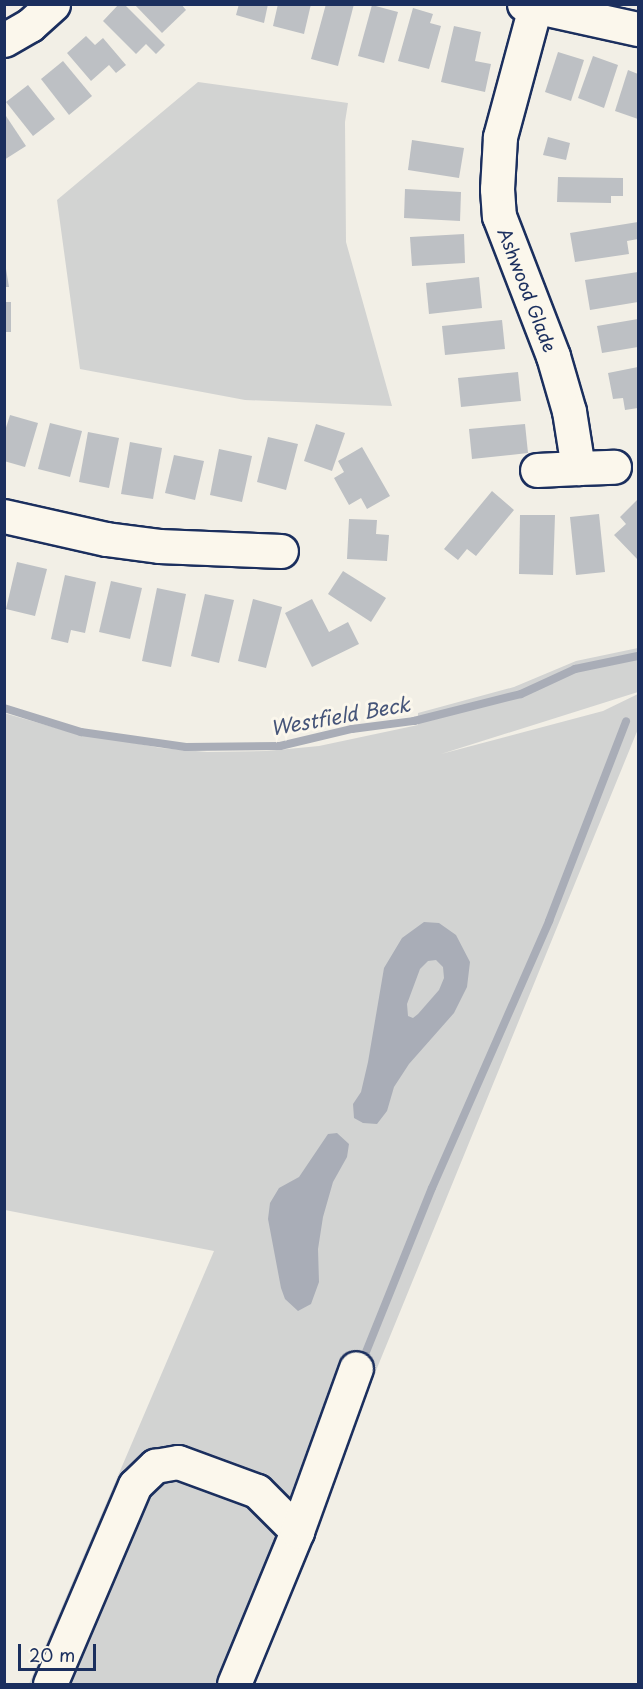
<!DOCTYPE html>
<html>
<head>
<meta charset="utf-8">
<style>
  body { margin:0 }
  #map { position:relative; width:643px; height:1689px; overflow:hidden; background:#f2efe6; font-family:"Playpen Sans",sans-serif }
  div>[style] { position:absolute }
  .green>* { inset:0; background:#d2d3d2 }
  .water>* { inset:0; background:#a9adb7 }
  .stream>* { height:8px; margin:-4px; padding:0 4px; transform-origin:4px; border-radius:4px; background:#a9adb7 }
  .building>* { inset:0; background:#bdc0c4 }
  .roads { filter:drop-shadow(2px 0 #1b2f5e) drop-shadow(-2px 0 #1b2f5e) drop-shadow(0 2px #1b2f5e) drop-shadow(0 -2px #1b2f5e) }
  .minor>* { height:33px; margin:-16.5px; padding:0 16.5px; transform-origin:16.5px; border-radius:16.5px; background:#fbf7ec }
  span { translate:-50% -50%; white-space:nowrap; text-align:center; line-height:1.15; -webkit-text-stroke:6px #fbf7ec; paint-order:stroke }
  .street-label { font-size:18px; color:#1b2f5e }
  .water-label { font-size:20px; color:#465579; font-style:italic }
  .frame { position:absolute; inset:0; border:6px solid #1b2f5e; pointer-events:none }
  .scale { position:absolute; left:18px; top:1644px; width:78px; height:27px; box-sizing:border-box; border:3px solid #1b2f5e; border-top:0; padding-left:8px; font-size:18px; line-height:21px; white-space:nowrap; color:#1b2f5e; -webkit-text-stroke:4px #fbf7ec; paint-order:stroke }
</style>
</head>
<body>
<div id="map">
  <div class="green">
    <div style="clip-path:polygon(198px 82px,348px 103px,345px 122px,346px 242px,392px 406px,245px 400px,80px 369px,57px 200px)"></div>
    <div style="clip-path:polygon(638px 648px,638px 692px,441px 754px,603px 711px,638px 694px,638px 729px,248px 1684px,29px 1684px,214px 1251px,5px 1210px,4px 713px,63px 730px,161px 748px,207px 752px,267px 751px,319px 746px,418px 725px,418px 713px,514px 687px,576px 661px)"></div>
  </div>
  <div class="water">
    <div style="clip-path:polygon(evenodd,424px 922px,439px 923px,456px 935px,470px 962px,467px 987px,454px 1013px,409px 1064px,394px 1087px,387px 1111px,377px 1124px,363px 1123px,354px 1118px,353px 1104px,361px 1092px,368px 1062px,384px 968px,402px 938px,424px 922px,436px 960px,443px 967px,444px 978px,439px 990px,418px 1014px,413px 1018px,408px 1016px,407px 1004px,420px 969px,428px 961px,436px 960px)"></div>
    <div style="clip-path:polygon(337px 1133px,349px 1144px,347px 1157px,333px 1182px,323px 1217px,318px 1249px,319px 1282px,311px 1304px,298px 1311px,285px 1299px,281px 1288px,268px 1219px,270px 1203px,279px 1188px,299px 1177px,328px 1134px)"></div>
  </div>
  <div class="stream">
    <div style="left:4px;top:708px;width:81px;rotate:17.3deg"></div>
    <div style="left:81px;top:732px;width:106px;rotate:8.1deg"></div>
    <div style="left:186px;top:747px;width:94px;rotate:-0.6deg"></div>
    <div style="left:280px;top:746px;width:74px;rotate:-13.3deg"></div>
    <div style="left:352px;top:729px;width:63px;rotate:-7.4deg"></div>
    <div style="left:414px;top:721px;width:110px;rotate:-14.2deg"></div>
    <div style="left:521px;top:694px;width:60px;rotate:-24.8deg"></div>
    <div style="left:575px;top:669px;width:64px;rotate:-11.7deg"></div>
    <div style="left:366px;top:1352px;width:177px;rotate:-68.1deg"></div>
    <div style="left:432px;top:1188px;width:292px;rotate:-66.3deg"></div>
    <div style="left:549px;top:921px;width:214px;rotate:-68.9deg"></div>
  </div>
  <div class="building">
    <div style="clip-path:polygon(119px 4px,124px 4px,165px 45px,156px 54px,146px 44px,136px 54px,103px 21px)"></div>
    <div style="clip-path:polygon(134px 4px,181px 4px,186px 10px,162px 33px)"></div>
    <div style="clip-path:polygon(239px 4px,268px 4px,264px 23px,236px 15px)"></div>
    <div style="clip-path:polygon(278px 4px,311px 4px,304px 34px,273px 26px)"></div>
    <div style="clip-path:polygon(326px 4px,354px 4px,338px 66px,311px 59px)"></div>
    <div style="clip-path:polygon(372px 5px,398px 12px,384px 63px,358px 56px)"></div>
    <div style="clip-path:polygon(413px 8px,433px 14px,430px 23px,441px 26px,429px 69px,398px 61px)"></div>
    <div style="clip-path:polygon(454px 26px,481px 32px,475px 61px,491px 64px,485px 92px,441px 82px)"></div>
    <div style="clip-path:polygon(86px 36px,95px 45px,103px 38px,126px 65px,116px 73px,109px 65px,91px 81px,67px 53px)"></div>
    <div style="clip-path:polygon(558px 52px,584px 60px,571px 101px,545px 92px)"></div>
    <div style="clip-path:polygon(593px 56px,618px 65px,604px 108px,578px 98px)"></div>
    <div style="clip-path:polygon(63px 61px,92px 96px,69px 115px,41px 79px)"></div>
    <div style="clip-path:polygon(628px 70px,638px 74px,638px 119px,615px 111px)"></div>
    <div style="clip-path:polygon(28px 85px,55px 119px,33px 136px,6px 102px)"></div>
    <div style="clip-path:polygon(4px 113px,26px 146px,4px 160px)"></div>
    <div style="clip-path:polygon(548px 137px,570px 143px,566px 160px,543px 155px)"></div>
    <div style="clip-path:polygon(412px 140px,464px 148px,459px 178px,408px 170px)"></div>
    <div style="clip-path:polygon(558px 177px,623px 178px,623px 196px,611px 196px,611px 203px,557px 202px)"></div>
    <div style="clip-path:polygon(405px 189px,461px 192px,460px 221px,404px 218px)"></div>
    <div style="clip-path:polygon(638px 222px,638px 239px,627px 241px,629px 254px,575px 262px,570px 233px)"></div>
    <div style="clip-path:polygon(464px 234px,465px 263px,412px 266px,410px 237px)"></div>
    <div style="clip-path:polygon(4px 257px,9px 287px,4px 287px)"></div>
    <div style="clip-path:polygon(638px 272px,638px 302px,590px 310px,585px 280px)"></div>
    <div style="clip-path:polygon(479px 277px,482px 308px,429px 314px,426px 283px)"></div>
    <div style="clip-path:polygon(4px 302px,11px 302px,11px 332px,4px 332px)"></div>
    <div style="clip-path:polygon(638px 319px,638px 347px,602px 353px,597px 326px)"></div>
    <div style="clip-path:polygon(502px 320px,505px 349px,445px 355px,442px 326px)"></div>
    <div style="clip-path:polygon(638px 367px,638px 408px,625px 410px,623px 398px,613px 399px,608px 373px)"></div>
    <div style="clip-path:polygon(518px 372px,521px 401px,461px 407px,458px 378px)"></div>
    <div style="clip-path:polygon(10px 415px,38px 423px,25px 467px,4px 461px,4px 434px)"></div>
    <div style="clip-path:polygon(50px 423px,82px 431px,70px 477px,38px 469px)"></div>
    <div style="clip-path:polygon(316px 424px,345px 433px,332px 471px,304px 461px)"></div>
    <div style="clip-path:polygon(525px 424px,528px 453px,472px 459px,469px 429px)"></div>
    <div style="clip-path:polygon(88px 432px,119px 438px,109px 488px,79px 482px)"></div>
    <div style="clip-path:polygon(268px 437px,298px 444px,286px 490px,257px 482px)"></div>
    <div style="clip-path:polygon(130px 442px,162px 448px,153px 499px,121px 494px)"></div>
    <div style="clip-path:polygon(362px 447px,390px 496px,367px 509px,361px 498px,349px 505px,334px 478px,344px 472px,338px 461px)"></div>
    <div style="clip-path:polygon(219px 449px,252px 456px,242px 502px,210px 495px)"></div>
    <div style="clip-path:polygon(174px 455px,204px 461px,195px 500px,165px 493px)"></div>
    <div style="clip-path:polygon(492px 491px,514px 510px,476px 556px,467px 549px,458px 560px,444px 549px)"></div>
    <div style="clip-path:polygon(638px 499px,638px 560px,614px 535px,626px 524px,620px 517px)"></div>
    <div style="clip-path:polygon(599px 514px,605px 572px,576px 575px,570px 517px)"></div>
    <div style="clip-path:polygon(520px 515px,555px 515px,553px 575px,519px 574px)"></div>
    <div style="clip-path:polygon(349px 519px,377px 520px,376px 534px,389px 535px,387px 561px,347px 559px)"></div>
    <div style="clip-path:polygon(17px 562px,47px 569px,35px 616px,6px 609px)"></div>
    <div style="clip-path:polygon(343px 571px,386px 598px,371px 622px,328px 594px)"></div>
    <div style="clip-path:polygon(65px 575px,96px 582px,85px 633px,71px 630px,68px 643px,51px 639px)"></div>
    <div style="clip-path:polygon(111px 581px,142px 588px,130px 639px,99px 632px)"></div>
    <div style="clip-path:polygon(157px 588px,186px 594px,171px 667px,142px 661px)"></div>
    <div style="clip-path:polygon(205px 594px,234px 600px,219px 663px,191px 656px)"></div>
    <div style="clip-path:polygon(253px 599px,282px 607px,266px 668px,238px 661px)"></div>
    <div style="clip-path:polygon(312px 599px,329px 632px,348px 622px,359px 644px,312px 667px,285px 613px)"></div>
  </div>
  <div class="roads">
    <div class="minor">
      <div style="left:524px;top:4px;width:117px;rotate:12.4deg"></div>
      <div style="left:535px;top:7px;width:135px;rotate:105.1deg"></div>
      <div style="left:500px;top:137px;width:52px;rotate:93.3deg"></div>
      <div style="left:497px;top:189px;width:27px;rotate:86deg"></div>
      <div style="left:499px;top:216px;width:150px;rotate:68.9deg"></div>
      <div style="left:553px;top:356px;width:57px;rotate:73.8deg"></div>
      <div style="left:569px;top:411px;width:58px;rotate:81deg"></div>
      <div style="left:578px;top:468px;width:41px;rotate:177.2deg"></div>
      <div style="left:4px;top:40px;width:30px;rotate:-30deg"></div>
      <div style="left:30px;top:25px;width:31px;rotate:-42deg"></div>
      <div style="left:578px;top:468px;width:36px;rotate:-2deg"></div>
      <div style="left:4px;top:516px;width:105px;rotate:12.7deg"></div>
      <div style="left:106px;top:539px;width:53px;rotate:7.5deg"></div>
      <div style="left:159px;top:546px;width:122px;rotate:2.3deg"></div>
      <div style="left:50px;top:1684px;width:216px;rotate:-66.9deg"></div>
      <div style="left:135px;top:1485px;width:28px;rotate:-44deg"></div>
      <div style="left:155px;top:1466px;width:23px;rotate:-10deg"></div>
      <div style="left:178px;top:1462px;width:84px;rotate:20.2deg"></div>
      <div style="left:257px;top:1491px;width:57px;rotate:45deg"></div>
      <div style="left:234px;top:1684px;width:165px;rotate:-67.6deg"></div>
      <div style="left:297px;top:1531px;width:173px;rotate:-70.1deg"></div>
    </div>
  </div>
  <div class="street-label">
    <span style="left:527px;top:290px;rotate:69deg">Ashwood Glade</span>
  </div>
  <div class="water-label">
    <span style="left:340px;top:716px;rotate:-10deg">Westfield Beck</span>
  </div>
  <div class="frame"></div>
  <div class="scale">20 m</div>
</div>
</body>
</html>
